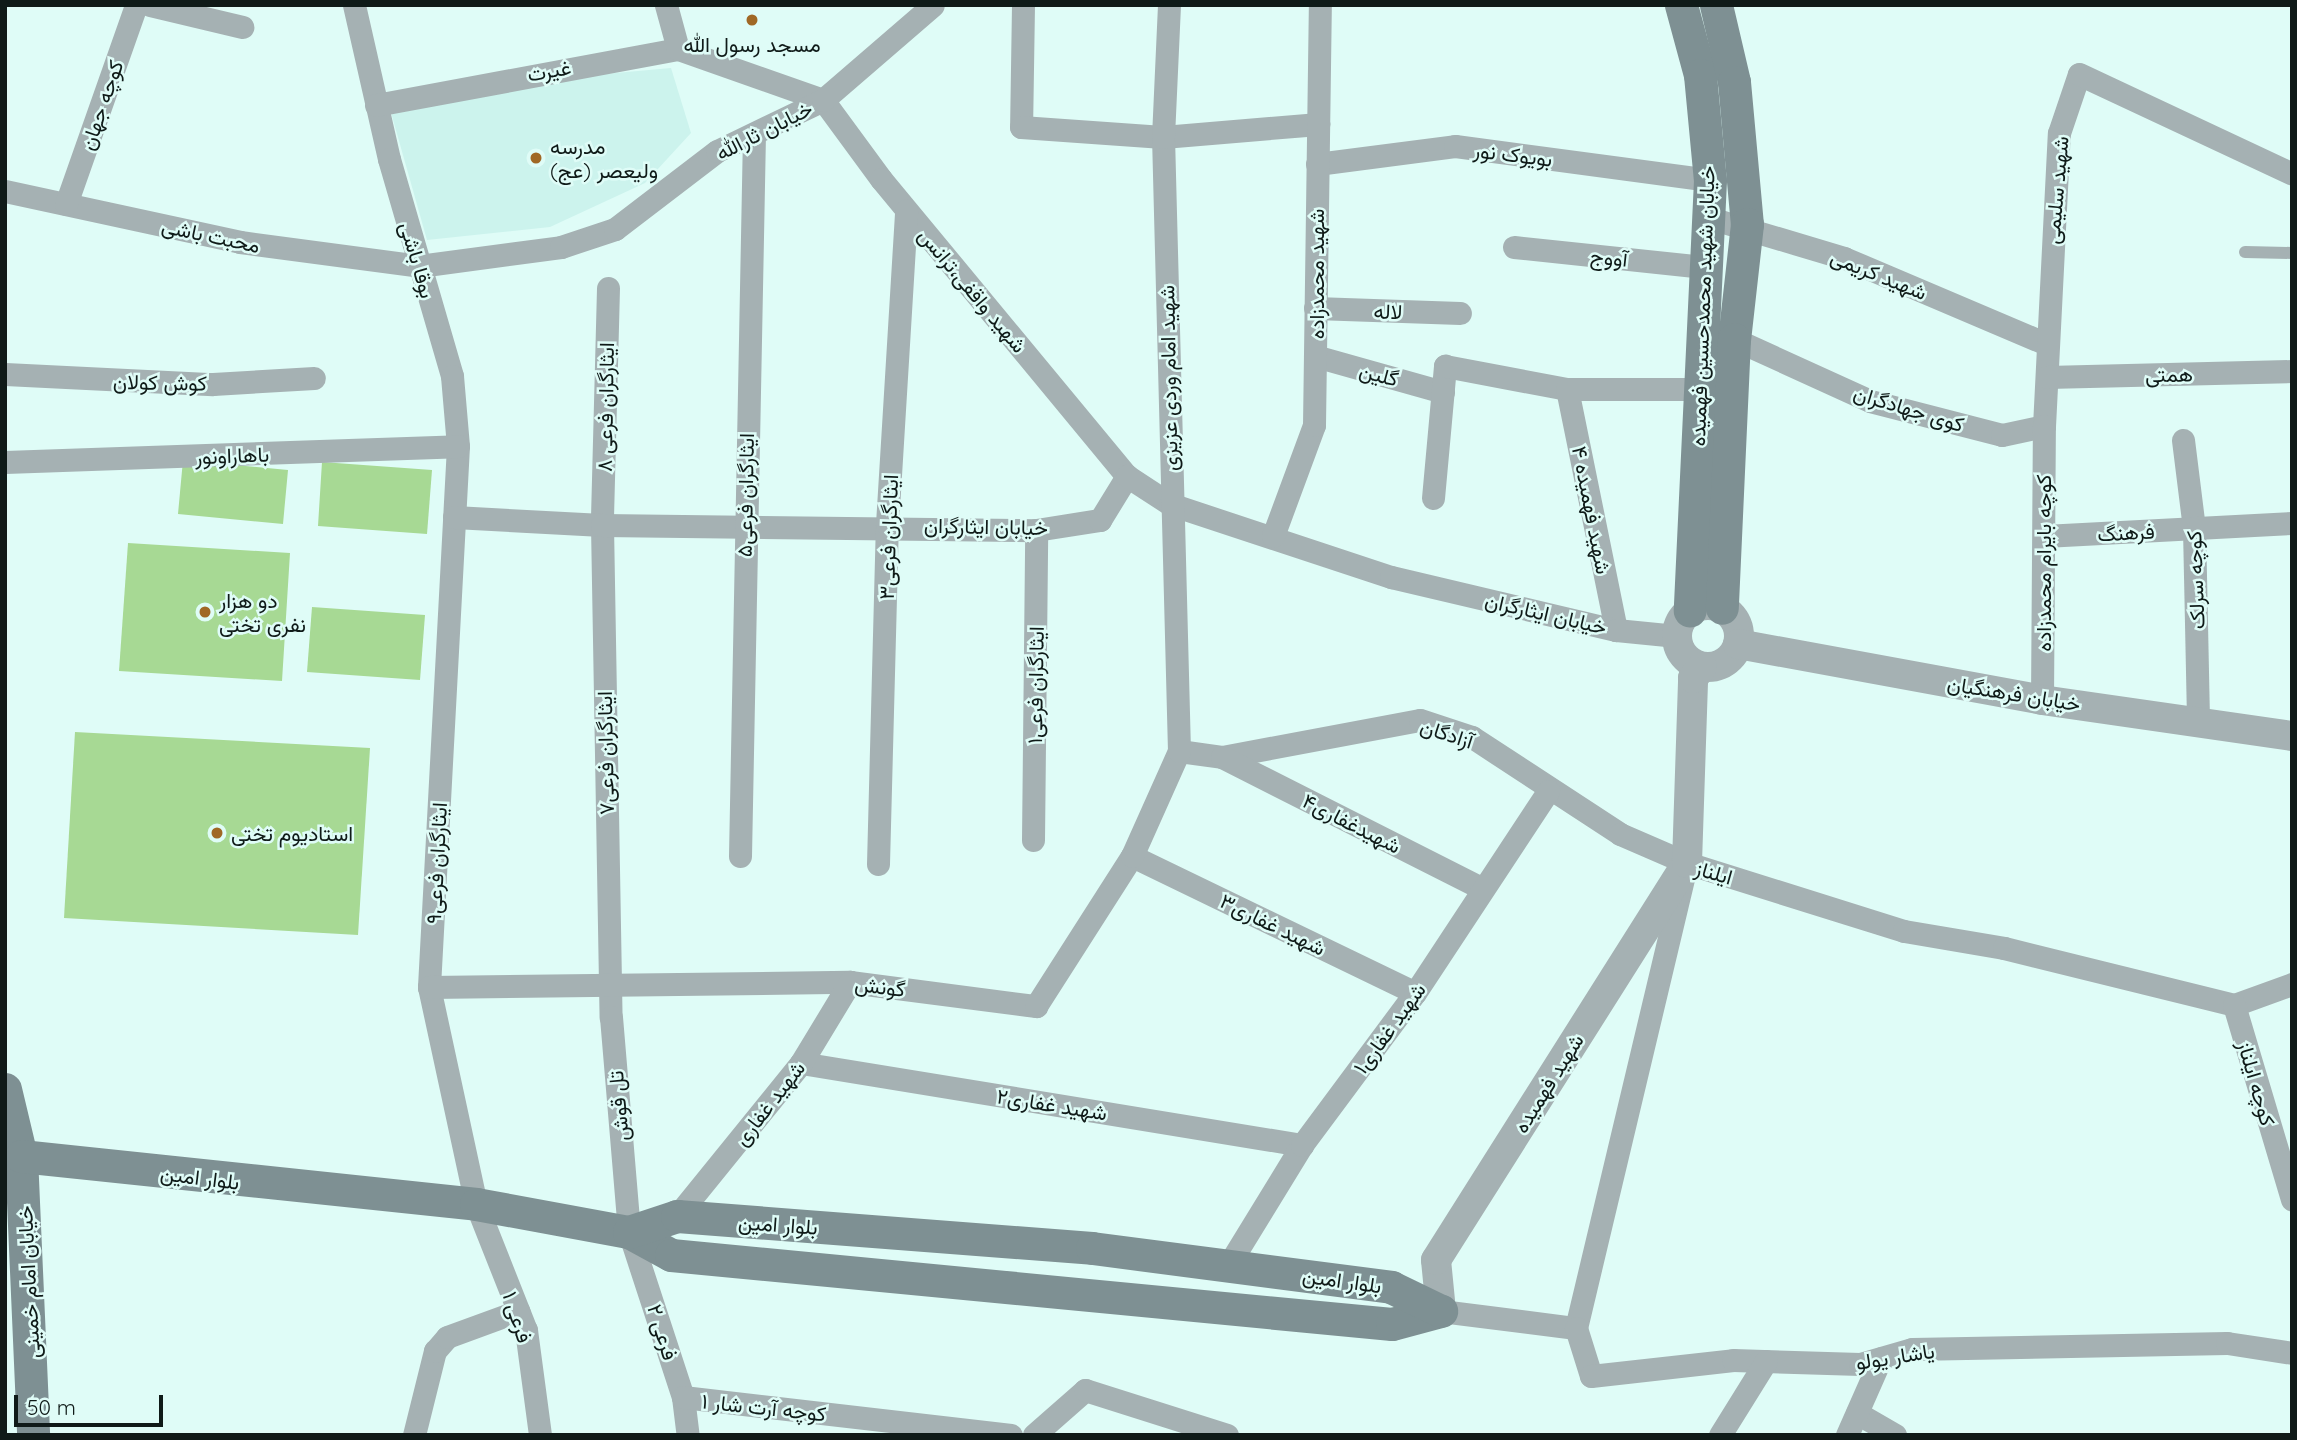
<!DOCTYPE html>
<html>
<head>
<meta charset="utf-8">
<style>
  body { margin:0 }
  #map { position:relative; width:2297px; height:1440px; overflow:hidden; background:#dffcf7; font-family:Quicksand,Vazirmatn,sans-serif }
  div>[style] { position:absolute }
  .built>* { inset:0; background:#ccf3ed }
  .green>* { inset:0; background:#a7d994 }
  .service>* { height:12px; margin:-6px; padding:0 6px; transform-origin:6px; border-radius:6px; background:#a5b1b3 }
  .minor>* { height:23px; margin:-11.5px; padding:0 11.5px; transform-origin:11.5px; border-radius:11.5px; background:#a5b1b3 }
  .tertiary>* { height:30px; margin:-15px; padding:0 15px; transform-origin:15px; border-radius:15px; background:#a5b1b3 }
  .tertiary>.ring { margin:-15px; padding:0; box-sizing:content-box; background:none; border:30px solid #a5b1b3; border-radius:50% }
  .secondary>* { height:33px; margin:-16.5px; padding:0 16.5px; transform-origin:16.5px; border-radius:16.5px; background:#7e9093 }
  .dots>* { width:19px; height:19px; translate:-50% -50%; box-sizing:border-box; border:4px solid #dffcf7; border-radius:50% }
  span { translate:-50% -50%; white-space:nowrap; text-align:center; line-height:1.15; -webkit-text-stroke:5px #dffcf7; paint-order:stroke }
  .poi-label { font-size:21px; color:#0f1a18 }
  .left { translate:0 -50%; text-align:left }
  .street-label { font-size:21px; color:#0f1a18 }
  .frame { position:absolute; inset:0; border:7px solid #0f1a18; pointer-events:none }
  .scale { position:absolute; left:14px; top:1395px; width:149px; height:32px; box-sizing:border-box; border:4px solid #0f1a18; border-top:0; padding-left:9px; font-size:21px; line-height:24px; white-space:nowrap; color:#0f1a18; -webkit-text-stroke:5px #dffcf7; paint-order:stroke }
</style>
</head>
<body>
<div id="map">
  <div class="built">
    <div style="clip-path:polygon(671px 68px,691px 133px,645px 183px,550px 227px,427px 240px,390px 109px,560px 78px)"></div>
  </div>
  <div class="green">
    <div style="clip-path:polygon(183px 460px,288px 470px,283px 524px,178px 514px)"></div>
    <div style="clip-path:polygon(322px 462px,432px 470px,427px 534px,318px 526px)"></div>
    <div style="clip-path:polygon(128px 543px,290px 553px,282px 681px,119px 671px)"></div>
    <div style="clip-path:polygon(312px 607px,425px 615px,420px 680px,307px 672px)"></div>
    <div style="clip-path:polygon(75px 732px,370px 748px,358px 935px,64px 918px)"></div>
  </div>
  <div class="service">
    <div style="left:2245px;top:252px;width:47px;rotate:1.2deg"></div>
  </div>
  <div class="minor">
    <div style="left:150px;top:5px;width:95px;rotate:13.4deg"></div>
    <div style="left:354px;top:5px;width:158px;rotate:77.2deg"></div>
    <div style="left:389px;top:159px;width:226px;rotate:73.8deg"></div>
    <div style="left:452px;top:376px;width:70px;rotate:85.1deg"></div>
    <div style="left:458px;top:446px;width:542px;rotate:93.07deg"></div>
    <div style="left:429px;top:987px;width:222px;rotate:77.8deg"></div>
    <div style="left:476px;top:1204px;width:136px;rotate:68.4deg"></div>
    <div style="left:526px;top:1330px;width:106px;rotate:82.4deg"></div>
    <div style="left:1023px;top:5px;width:122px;rotate:90.9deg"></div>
    <div style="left:1021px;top:127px;width:142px;rotate:4deg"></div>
    <div style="left:1163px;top:137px;width:156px;rotate:-4.8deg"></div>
    <div style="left:678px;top:49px;width:154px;rotate:19.4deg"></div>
    <div style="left:823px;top:100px;width:98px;rotate:53.7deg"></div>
    <div style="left:881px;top:179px;width:386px;rotate:50.4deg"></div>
    <div style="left:376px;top:105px;width:307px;rotate:-10.5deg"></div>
    <div style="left:678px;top:49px;width:46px;rotate:-105.3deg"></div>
    <div style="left:1317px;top:164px;width:139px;rotate:-7.4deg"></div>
    <div style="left:1455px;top:146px;width:257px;rotate:7.6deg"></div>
    <div style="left:5px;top:191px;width:240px;rotate:12.2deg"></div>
    <div style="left:240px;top:242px;width:181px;rotate:7.6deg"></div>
    <div style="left:419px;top:266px;width:143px;rotate:-7.6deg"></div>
    <div style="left:561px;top:247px;width:57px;rotate:-18.4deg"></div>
    <div style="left:615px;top:229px;width:128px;rotate:-37.4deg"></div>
    <div style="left:717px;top:151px;width:118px;rotate:-25.7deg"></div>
    <div style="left:823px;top:100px;width:145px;rotate:-40.8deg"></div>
    <div style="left:66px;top:204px;width:211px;rotate:-70.6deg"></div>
    <div style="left:1710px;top:218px;width:140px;rotate:16.6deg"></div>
    <div style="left:1844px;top:258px;width:217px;rotate:23deg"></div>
    <div style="left:1514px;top:247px;width:191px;rotate:6deg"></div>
    <div style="left:608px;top:288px;width:237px;rotate:91.5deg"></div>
    <div style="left:602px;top:525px;width:492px;rotate:89deg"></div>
    <div style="left:611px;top:1017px;width:216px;rotate:85.2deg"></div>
    <div style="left:629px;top:1232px;width:174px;rotate:71.9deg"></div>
    <div style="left:683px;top:1397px;width:38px;rotate:83deg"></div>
    <div style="left:1315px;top:308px;width:145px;rotate:2deg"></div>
    <div style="left:1734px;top:339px;width:149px;rotate:24.5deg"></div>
    <div style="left:1870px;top:401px;width:136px;rotate:14.4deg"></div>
    <div style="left:2002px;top:435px;width:43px;rotate:-12.1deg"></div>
    <div style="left:2044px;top:426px;width:293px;rotate:-87.1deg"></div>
    <div style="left:2059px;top:133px;width:62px;rotate:-71.3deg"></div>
    <div style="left:2079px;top:74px;width:235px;rotate:25.1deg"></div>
    <div style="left:1315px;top:356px;width:133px;rotate:15.7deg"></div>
    <div style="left:5px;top:374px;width:208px;rotate:2.8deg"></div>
    <div style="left:213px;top:384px;width:101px;rotate:-3.4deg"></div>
    <div style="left:2047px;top:377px;width:245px;rotate:-1.4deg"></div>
    <div style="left:1567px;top:389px;width:246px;rotate:78.5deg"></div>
    <div style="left:2183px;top:440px;width:89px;rotate:82.9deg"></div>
    <div style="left:2194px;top:528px;width:191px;rotate:88.8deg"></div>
    <div style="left:5px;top:462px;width:453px;rotate:-2deg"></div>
    <div style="left:1433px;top:498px;width:133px;rotate:-84.8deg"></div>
    <div style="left:1445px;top:366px;width:124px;rotate:10.7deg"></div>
    <div style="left:1567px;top:389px;width:132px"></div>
    <div style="left:454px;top:517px;width:148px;rotate:3.1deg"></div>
    <div style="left:602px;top:525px;width:434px;rotate:0.7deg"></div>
    <div style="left:1036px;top:530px;width:65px;rotate:-8.9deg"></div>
    <div style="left:1100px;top:520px;width:52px;rotate:-58.5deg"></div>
    <div style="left:1127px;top:476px;width:51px;rotate:33.1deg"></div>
    <div style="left:1170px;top:504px;width:233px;rotate:18.3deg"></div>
    <div style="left:1391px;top:577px;width:231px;rotate:13.3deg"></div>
    <div style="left:1616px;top:630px;width:61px;rotate:5.6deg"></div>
    <div style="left:1273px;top:536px;width:118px;rotate:-69.7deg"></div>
    <div style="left:1314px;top:425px;width:420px;rotate:-89.2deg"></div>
    <div style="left:2044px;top:536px;width:248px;rotate:-3deg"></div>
    <div style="left:2042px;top:700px;width:274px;rotate:-89.6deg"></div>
    <div style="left:1179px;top:751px;width:43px;rotate:7.9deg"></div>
    <div style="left:1222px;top:757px;width:201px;rotate:-10.6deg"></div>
    <div style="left:1420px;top:720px;width:55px;rotate:18.1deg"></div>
    <div style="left:1472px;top:737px;width:177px;rotate:33.2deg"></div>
    <div style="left:1620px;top:834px;width:73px;rotate:23.4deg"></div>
    <div style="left:1687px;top:863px;width:227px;rotate:17.4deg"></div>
    <div style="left:1904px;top:931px;width:101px;rotate:9.6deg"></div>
    <div style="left:2004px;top:948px;width:237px;rotate:13.9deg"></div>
    <div style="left:2234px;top:1005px;width:62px;rotate:-19.9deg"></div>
    <div style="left:1222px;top:757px;width:292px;rotate:26.8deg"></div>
    <div style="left:1033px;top:840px;width:310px;rotate:-89.4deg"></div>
    <div style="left:740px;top:856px;width:722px;rotate:-88.89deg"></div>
    <div style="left:1132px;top:856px;width:314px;rotate:25.8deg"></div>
    <div style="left:878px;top:864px;width:340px;rotate:-88.5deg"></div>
    <div style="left:887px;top:524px;width:314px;rotate:-86.5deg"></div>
    <div style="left:429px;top:987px;width:421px;rotate:-0.7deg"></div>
    <div style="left:850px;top:982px;width:188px;rotate:7.4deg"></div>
    <div style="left:1036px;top:1006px;width:178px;rotate:-57.4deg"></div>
    <div style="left:1132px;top:856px;width:115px;rotate:-65.9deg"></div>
    <div style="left:1179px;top:751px;width:614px;rotate:-91.49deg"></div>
    <div style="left:1163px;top:137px;width:132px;rotate:-87.4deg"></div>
    <div style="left:2234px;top:1005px;width:203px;rotate:73.4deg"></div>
    <div style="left:801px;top:1063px;width:508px;rotate:9.3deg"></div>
    <div style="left:677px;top:1216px;width:197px;rotate:-51deg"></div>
    <div style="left:801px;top:1063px;width:95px;rotate:-58.8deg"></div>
    <div style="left:1229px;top:1264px;width:140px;rotate:-58.5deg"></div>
    <div style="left:1302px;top:1145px;width:189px;rotate:-53.4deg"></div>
    <div style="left:1415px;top:993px;width:242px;rotate:-56.6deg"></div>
    <div style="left:1441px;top:1311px;width:136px;rotate:7.2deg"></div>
    <div style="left:1576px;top:1328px;width:462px;rotate:-76.6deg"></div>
    <div style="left:1576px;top:1328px;width:50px;rotate:72.6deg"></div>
    <div style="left:1591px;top:1376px;width:143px;rotate:-6.4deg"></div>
    <div style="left:1733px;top:1360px;width:127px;rotate:1.8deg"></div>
    <div style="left:1860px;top:1364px;width:54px;rotate:-16.1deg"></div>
    <div style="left:1912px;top:1349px;width:315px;rotate:-1.1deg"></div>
    <div style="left:2227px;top:1343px;width:66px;rotate:8.7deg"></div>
    <div style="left:683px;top:1397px;width:330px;rotate:6.6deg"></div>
    <div style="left:1857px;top:1413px;width:44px;rotate:30.1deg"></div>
    <div style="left:414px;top:1435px;width:87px;rotate:-76deg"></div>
    <div style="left:435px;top:1351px;width:18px;rotate:-49deg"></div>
    <div style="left:447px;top:1337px;width:76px;rotate:-20.1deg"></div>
    <div style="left:1034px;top:1435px;width:68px;rotate:-41.4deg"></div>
    <div style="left:1085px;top:1390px;width:149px;rotate:17.6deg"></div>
    <div style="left:1720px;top:1435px;width:87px;rotate:-58.1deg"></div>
    <div style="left:1847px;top:1435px;width:84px;rotate:-66.2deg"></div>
  </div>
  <div class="tertiary">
    <div class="ring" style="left:1677px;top:605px;width:32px;height:32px"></div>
    <div style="left:1738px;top:644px;width:309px;rotate:10.4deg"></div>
    <div style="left:2042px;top:700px;width:253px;rotate:8.2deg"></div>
    <div style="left:1441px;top:1311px;width:51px;rotate:-95.6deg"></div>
    <div style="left:1436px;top:1260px;width:470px;rotate:-57.7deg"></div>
    <div style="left:1687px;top:863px;width:185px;rotate:-88.1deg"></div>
    <div style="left:1693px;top:678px;width:14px;rotate:-51deg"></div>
  </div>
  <div class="secondary">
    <div style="left:1681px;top:5px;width:73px;rotate:74.8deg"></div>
    <div style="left:1700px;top:75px;width:105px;rotate:84.6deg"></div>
    <div style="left:1710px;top:180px;width:431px;rotate:92.7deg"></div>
    <div style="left:1716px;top:5px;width:79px;rotate:76.8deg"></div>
    <div style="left:1734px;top:82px;width:143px;rotate:84.8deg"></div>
    <div style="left:1747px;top:224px;width:116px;rotate:96.4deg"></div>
    <div style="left:1734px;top:339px;width:269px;rotate:92.6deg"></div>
    <div style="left:5px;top:1089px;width:69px;rotate:76.6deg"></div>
    <div style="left:21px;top:1156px;width:279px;rotate:87.5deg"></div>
    <div style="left:21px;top:1156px;width:458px;rotate:6deg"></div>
    <div style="left:476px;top:1204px;width:156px;rotate:10.4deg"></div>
    <div style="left:629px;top:1232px;width:48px;rotate:28.7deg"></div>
    <div style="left:671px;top:1255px;width:724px;rotate:5.47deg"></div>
    <div style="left:1392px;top:1324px;width:51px;rotate:-14.9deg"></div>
    <div style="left:629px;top:1232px;width:51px;rotate:-18.4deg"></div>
    <div style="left:677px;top:1216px;width:416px;rotate:4.4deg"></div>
    <div style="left:1092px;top:1248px;width:302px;rotate:7.4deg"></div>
    <div style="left:1391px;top:1287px;width:55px;rotate:25.6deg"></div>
  </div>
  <div class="dots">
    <div style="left:752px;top:20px;background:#a06825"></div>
    <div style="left:536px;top:158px;background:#a06825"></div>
    <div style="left:205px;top:612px;background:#a06825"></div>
    <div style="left:217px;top:833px;background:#a06825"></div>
  </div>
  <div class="poi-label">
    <span style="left:752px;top:44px">مسجد رسول الله</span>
    <span class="left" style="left:550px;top:158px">مدرسه<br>ولیعصر (عج)</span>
    <span class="left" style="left:219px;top:612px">دو هزار<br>نفری تختی</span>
    <span class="left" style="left:231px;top:833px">استادیوم تختی</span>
  </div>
  <div class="street-label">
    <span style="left:549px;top:70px;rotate:-10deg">غیرت</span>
    <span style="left:101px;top:105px;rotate:-71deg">کوچه جهان</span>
    <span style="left:764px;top:130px;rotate:-27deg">خیابان ثارالله</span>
    <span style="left:1513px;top:154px;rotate:7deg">بویوک نور</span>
    <span style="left:2056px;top:190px;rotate:-85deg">شهید سلیمی</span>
    <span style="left:211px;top:235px;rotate:12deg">محبت باشی</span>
    <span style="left:1609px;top:257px;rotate:6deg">آووج</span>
    <span style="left:418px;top:260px;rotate:74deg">بوقا باشی</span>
    <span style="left:1316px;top:274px;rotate:-90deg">شهید محمدزاده</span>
    <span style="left:1879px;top:274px;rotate:22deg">شهید کریمی</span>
    <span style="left:973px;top:290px;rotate:50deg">شهید واقفی،ترانس</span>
    <span style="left:1702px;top:306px;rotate:-88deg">خیابان شهید محمدحسین فهمیده</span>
    <span style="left:1388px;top:311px;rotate:2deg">لاله</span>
    <span style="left:1379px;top:374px;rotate:15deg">گلین</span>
    <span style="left:2169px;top:374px;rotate:-1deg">همتی</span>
    <span style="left:1168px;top:378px;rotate:-91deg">شهید امام وردی عزیزی</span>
    <span style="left:160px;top:382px;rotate:1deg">کوش کولان</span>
    <span style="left:605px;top:407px;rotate:-89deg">ایثارگران فرعی ۸</span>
    <span style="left:1909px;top:408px;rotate:17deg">کوی جهادگران</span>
    <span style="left:232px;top:455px;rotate:-2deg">باهاراونور</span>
    <span style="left:745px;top:495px;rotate:-89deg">ایثارگران فرعی۵</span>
    <span style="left:1592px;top:510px;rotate:79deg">شهید فهمیده ۴</span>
    <span style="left:986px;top:526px;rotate:1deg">خیابان ایثارگران</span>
    <span style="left:2126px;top:532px;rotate:-3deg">فرهنگ</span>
    <span style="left:888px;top:537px;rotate:-88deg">ایثارگران فرعی۳</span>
    <span style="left:2043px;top:563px;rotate:-90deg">کوچه بایرام محمدزاده</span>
    <span style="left:2195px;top:580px;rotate:-92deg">کوچه سرلک</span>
    <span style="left:1546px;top:613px;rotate:13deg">خیابان ایثارگران</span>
    <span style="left:1035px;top:685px;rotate:-89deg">ایثارگران فرعی۱</span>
    <span style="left:2014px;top:693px;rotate:9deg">خیابان فرهنگیان</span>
    <span style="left:1447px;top:733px;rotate:18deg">آزادگان</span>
    <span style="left:605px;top:753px;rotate:-91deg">ایثارگران فرعی۷</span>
    <span style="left:1352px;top:823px;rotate:27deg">شهیدغفاری۴</span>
    <span style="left:436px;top:863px;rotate:-87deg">ایثارگران فرعی۹</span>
    <span style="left:1714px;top:872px;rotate:16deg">ایلناز</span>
    <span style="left:1273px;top:924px;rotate:26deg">شهید غفاری۳</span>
    <span style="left:880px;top:986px;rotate:7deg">گونش</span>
    <span style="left:1389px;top:1028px;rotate:-54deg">شهید غفاری۱</span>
    <span style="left:1548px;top:1083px;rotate:-58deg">شهید فهمیده</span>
    <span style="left:2257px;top:1083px;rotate:74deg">کوچه ایلناز</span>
    <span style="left:769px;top:1103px;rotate:-52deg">شهید غفاری</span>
    <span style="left:1052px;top:1104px;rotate:9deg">شهید غفاری۲</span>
    <span style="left:618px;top:1106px;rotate:-95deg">تل قوش</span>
    <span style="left:200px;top:1177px;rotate:7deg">بلوار امین</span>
    <span style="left:778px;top:1224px;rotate:4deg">بلوار امین</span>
    <span style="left:1342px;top:1280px;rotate:8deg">بلوار امین</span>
    <span style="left:28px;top:1282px;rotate:-93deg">خیابان امام خمینی</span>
    <span style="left:518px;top:1317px;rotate:72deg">فرعی ۱</span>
    <span style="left:663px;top:1332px;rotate:73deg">فرعی ۲</span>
    <span style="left:1895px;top:1356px;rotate:-9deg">یاشار یولو</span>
    <span style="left:764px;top:1407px;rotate:6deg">کوچه آرت شار ۱</span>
  </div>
  <div class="frame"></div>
  <div class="scale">50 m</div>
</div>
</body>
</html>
